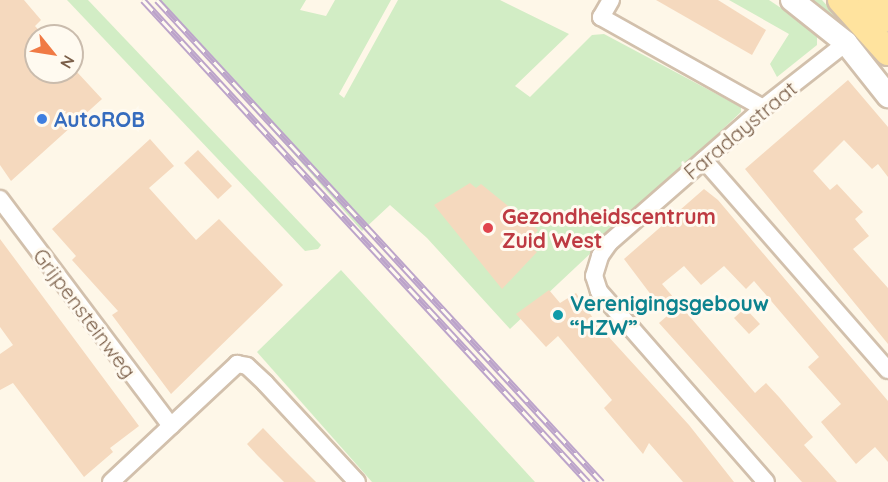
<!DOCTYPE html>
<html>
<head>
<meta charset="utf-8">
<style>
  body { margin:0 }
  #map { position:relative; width:888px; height:482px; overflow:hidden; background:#fef7e8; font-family:Quicksand,sans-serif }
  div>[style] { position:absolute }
  .green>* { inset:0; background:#d2edc5 }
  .building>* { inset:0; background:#f5d9be }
  .roads { filter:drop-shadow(2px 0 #d2c0ac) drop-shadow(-2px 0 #d2c0ac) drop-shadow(0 2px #d2c0ac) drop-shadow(0 -2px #d2c0ac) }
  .street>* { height:16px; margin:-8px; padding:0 8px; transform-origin:8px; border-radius:8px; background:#fff }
  .secondary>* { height:22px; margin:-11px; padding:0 11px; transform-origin:11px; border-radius:11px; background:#fff }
  .primary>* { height:26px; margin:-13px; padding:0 13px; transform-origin:13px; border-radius:13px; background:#ffe39e }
  .rail>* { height:7px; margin-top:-3.5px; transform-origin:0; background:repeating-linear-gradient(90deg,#fffaf0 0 14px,#bca4ca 0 28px); box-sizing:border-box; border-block:2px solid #bca4ca }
  .dots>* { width:16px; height:16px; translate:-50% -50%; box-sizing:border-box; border:3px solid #fffaf0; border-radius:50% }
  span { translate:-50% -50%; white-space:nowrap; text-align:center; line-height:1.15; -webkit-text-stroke:6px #fffaf0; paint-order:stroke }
  .shop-label { font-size:21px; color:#366cbe; font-weight:700 }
  .left { translate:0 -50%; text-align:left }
  .street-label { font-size:21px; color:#7b5f49 }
  .health-label { font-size:21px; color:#be3a42; font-weight:700 }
  .culture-label { font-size:21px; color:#0d838f; font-weight:700 }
  .north { position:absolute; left:24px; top:24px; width:60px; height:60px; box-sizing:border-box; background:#fffaf0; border:2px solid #cabcad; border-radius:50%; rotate:120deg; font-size:16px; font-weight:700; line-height:24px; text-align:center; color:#7b5f49 }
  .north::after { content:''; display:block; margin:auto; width:21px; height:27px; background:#f07a45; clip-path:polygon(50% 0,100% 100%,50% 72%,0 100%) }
</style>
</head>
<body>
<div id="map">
  <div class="green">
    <div style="clip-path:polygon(67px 0,88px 0,321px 245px,318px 249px,305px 251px)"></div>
    <div style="clip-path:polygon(157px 0,306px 0,300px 10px,326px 16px,335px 0,391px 0,339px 94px,344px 98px,398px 0,500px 0,569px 34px,515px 86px,530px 97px,592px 35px,604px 34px,741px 107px,741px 112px,510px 329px,427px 238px,390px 205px,362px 231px)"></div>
    <div style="clip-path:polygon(729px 0,769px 0,817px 32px,817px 45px,777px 77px,770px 64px,789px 34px)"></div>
    <div style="clip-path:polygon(806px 0,822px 0,854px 36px)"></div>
    <div style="clip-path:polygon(341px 270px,535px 482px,372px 482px,257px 352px)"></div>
  </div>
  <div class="building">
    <div style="clip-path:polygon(0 0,24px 0,41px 20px,35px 26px,44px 36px,36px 36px,36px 72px,77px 72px,102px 99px,11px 181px,0 165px)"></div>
    <div style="clip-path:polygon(656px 0,718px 0,766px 30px,752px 55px)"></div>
    <div style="clip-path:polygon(848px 80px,888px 127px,888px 177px,878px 164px,872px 169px,844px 140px,813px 171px,830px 190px,837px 184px,863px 212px,855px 219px,869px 236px,853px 249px,888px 288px,888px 344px,745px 169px)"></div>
    <div style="clip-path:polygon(150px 139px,174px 166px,149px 188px,196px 240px,219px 219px,283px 285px,171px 394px,112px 315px,118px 311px,72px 260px,76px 256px,52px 229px)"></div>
    <div style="clip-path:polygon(198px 150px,232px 186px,218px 199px,184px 163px)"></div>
    <div style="clip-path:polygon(470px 183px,476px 188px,481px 184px,538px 230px,527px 245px,537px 252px,502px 289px,434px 205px)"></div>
    <div style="clip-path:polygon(704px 189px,718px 200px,888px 401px,888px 462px,875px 447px,856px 464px,821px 422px,841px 404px,808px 367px,819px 357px,754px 281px,746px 289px,724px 266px,701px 285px,684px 266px,662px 284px,755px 393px,766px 383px,779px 397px,813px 437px,804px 445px,837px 482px,802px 482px,659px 323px,667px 316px,624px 259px)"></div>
    <div style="clip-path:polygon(0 239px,139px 426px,110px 448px,113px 452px,84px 477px,13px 383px,0 390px,0 354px,13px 345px,0 327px)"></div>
    <div style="clip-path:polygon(549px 290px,560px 303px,576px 293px,597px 324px,689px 425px,734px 482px,683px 482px,649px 443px,643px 454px,604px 408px,612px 400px,558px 336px,546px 347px,516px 314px)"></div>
    <div style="clip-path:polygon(745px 308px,760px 324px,749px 334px,734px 318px)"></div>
    <div style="clip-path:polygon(263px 428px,290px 456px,316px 482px,284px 482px,258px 456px,247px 444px)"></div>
  </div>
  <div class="roads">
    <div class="street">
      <div style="left:611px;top:0;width:20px;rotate:120deg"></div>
      <div style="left:601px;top:17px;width:186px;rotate:29.3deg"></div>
      <div style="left:704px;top:160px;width:279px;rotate:48.8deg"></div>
      <div style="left:0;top:199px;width:284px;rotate:53deg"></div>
      <div style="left:111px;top:482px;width:173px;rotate:-43.1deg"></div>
      <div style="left:237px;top:364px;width:10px;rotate:11deg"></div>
      <div style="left:247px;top:366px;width:25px;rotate:43deg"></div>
      <div style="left:265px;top:383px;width:135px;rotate:47.1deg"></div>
      <div style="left:766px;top:482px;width:254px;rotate:-131.2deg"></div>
      <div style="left:599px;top:291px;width:16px;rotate:-108deg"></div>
      <div style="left:594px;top:276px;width:21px;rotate:-73deg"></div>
      <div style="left:600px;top:256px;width:16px;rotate:-55deg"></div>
      <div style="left:609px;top:243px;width:205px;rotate:-41.2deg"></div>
      <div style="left:763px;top:108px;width:105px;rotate:-38.1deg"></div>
    </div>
    <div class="secondary">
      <div style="left:792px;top:0;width:69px;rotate:38.5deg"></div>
      <div style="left:846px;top:43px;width:68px;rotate:51.6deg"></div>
    </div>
    <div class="primary">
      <div style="left:841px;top:0;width:70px;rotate:47.9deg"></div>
      <div style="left:871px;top:0;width:25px;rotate:48deg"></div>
    </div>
  </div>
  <div class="rail">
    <div style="left:143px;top:0;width:656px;rotate:47.29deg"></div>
    <div style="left:157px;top:0;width:656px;rotate:47.29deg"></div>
  </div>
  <div class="dots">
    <div style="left:42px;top:119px;background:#3f7fe0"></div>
    <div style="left:488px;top:228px;background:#e0444e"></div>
    <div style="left:558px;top:315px;background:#0f9aa8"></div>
  </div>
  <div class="shop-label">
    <span class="left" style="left:54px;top:119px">AutoROB</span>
  </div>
  <div class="street-label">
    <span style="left:740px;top:130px;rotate:-40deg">Faradaystraat</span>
    <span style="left:85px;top:313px;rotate:53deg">Grijpensteinweg</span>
  </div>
  <div class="health-label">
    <span class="left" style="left:502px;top:228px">Gezondheidscentrum<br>Zuid West</span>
  </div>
  <div class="culture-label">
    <span class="left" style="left:570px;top:315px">Verenigingsgebouw<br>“HZW”</span>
  </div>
  <div class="north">N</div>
</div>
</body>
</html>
